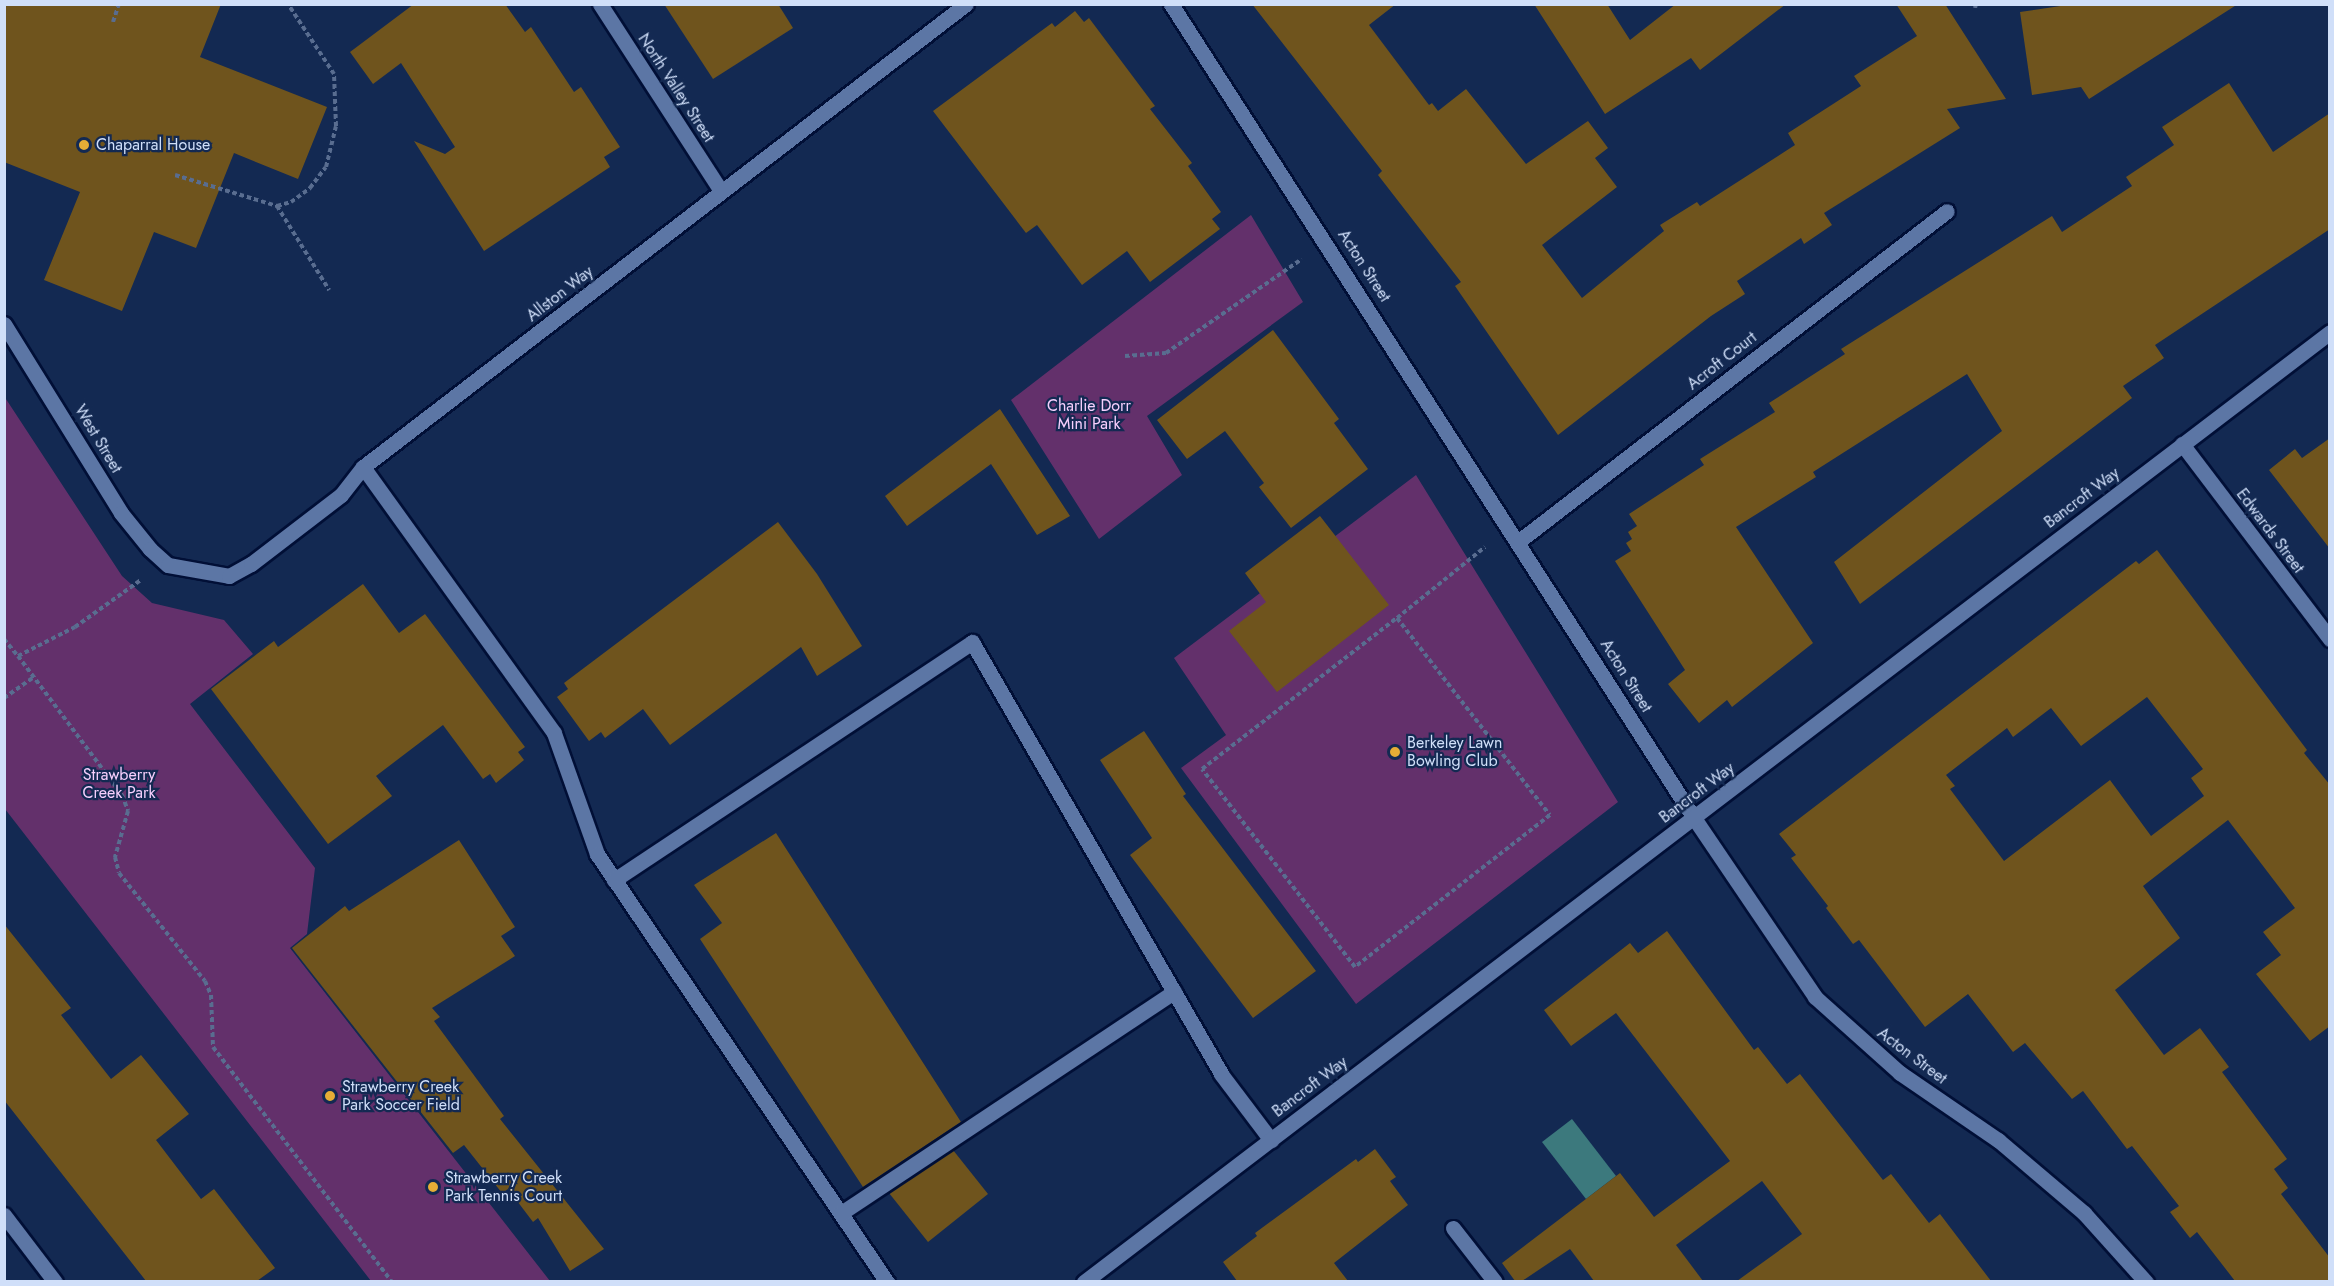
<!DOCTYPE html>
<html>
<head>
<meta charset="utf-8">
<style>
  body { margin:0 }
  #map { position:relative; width:2334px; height:1286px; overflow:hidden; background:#132952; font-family:Jost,sans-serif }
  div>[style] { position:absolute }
  .green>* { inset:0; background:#63306b }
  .water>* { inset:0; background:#3c797d }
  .building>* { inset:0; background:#6f541d }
  .path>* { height:4px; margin-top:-2px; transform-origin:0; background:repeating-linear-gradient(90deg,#596d90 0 4.5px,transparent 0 7.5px) }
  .roads { filter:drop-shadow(2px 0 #010f36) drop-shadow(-2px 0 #010f36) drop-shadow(0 2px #010f36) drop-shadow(0 -2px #010f36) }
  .minor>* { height:15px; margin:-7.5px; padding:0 7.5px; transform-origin:7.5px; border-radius:7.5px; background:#5c76a5 }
  .dots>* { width:16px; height:16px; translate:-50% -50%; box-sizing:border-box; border:3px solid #132952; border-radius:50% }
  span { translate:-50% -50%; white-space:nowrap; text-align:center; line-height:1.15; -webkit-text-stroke:4.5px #132952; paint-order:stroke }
  .street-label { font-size:16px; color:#d0dff9 }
  .poi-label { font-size:16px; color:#d0dff9 }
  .left { translate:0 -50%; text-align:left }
  .park-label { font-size:16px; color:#f7cffd }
  .frame { position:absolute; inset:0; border:6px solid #d0dff9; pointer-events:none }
</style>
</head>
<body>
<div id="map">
  <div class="green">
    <div style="clip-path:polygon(1251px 215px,1303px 302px,1147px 416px,1182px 475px,1099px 539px,1011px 400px)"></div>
    <div style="clip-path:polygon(4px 396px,122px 576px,152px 603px,224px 620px,253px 654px,190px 704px,315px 868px,307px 934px,290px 948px,550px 1281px,371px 1281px,5px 809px)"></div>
    <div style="clip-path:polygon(1416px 475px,1618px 802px,1356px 1004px,1181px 768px,1226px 735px,1174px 658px)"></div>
  </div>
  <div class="water">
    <div style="clip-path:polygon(1572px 1119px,1616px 1176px,1586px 1199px,1542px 1142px)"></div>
  </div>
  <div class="building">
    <div style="clip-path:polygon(4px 4px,221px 4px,200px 57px,327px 107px,298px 179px,234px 153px,196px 248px,154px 232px,122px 311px,44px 280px,80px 192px,4px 162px)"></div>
    <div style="clip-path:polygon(414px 4px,505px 4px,525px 32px,531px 27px,574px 92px,581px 87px,620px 147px,604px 157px,610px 167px,484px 251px,414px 141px,445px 154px,455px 147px,401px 63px,373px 84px,350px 52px)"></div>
    <div style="clip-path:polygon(664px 4px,778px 4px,793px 28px,713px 79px)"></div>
    <div style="clip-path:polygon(1252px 4px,1396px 4px,1369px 25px,1429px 105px,1432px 103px,1438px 111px,1466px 89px,1526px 164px,1588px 121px,1608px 148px,1595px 158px,1617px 187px,1542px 245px,1582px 298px,1664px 231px,1660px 225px,1697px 202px,1700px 206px,1795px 145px,1788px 133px,1861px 86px,1854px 76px,1917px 36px,1896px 4px,1945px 4px,2006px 99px,1947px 109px,1960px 128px,1824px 213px,1832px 225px,1804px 244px,1801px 238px,1737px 281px,1745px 294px,1711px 316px,1558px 435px,1455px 286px,1461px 282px,1378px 175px,1382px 171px)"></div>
    <div style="clip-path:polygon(1534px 4px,1607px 4px,1630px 40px,1676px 4px,1786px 4px,1700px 70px,1691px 58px,1605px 114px)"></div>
    <div style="clip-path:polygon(2074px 4px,2238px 4px,2089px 99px,2081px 87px,2032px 95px,2020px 12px)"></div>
    <div style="clip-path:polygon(1075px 11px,1084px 22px,1089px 18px,1155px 106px,1150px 109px,1192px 163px,1188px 166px,1221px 212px,1212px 219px,1220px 229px,1150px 282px,1127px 251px,1082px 285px,1037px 225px,1026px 233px,933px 111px,1052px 23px,1055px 27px)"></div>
    <div style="clip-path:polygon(2229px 83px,2273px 152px,2330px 113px,2330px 229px,2155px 345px,2164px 358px,2123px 386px,2132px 398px,1860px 604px,1834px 562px,2002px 431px,1967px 374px,1813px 472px,1816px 477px,1736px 527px,1813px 643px,1732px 707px,1727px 700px,1699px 723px,1668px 684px,1685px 670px,1615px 561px,1631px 551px,1626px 543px,1632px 539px,1628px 532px,1637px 526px,1629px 514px,1704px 465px,1700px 459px,1775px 412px,1769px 403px,1845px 354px,1841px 349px,2052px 216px,2062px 232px,2132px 186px,2126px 177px,2174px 145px,2162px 127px)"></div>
    <div style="clip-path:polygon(1273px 330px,1339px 419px,1334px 423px,1368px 469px,1291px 528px,1259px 487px,1264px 483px,1225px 431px,1187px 459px,1157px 420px)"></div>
    <div style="clip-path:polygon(1000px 409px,1070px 516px,1037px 535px,991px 464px,907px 526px,885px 496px)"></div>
    <div style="clip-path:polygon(2330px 438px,2330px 549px,2269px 470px,2295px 449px,2302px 458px)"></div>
    <div style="clip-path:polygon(1320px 516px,1389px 605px,1277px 692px,1229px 631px,1266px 602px,1245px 573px)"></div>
    <div style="clip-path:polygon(778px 522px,817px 574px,862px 646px,817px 676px,801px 647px,670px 745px,643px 709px,605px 738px,601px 732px,589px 741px,557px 697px,568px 689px,564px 683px)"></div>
    <div style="clip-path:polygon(evenodd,2157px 550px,2307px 750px,2304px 753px,2330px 785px,2330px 1026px,2310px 1041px,2256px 974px,2281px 955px,2263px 932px,2295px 908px,2228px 820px,2143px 886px,2180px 938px,2115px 990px,2164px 1055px,2200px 1028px,2229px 1067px,2222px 1072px,2287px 1159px,2274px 1169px,2288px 1188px,2281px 1194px,2330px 1258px,2330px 1281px,2235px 1281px,2197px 1232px,2190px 1238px,2170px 1212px,2179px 1206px,2132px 1146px,2127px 1149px,2083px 1091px,2072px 1099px,2025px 1043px,2013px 1052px,1968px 994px,1925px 1027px,1859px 940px,1853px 944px,1826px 908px,1828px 906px,1791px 858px,1796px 855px,1779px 834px,2136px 561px,2139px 564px,2157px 550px,2147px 697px,2203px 769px,2191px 778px,2204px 796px,2151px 836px,2110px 780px,2004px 861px,1950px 789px,1955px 786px,1946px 775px,2007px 728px,2013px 737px,2051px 708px,2081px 746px,2147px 697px)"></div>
    <div style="clip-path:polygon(363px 584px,399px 633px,425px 614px,525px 747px,518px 752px,524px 760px,496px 783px,490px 774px,483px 779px,443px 725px,376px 776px,392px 796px,328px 844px,211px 689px,274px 641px,278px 647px)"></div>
    <div style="clip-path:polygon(1144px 731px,1186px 794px,1183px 796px,1316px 971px,1253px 1018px,1130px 855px,1152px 838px,1100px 760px)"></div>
    <div style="clip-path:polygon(776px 833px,961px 1122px,863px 1187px,700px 939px,722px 923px,694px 885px)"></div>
    <div style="clip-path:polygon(459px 840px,515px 927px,501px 936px,515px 956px,432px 1008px,440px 1017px,434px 1021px,504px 1116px,500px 1119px,604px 1249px,570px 1271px,538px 1218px,533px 1222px,508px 1189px,502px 1193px,464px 1145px,453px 1153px,292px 948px,345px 906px,349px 911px)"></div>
    <div style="clip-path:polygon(4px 924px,71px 1008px,61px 1015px,111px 1079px,141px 1055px,189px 1114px,156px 1140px,201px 1199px,214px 1189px,275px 1268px,257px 1281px,146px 1281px,4px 1100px)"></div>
    <div style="clip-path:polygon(1667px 931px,1754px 1050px,1758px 1047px,1787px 1084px,1800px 1074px,1883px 1180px,1891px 1174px,1929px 1223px,1940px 1214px,1991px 1281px,1737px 1281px,1802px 1234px,1762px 1181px,1676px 1245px,1703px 1281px,1594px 1281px,1570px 1249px,1522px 1281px,1515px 1281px,1502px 1263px,1620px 1173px,1654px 1217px,1730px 1161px,1616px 1013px,1571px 1046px,1544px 1010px,1630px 943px,1638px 953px)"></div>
    <div style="clip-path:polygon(1375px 1149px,1396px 1177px,1390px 1181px,1408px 1205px,1334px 1263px,1348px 1281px,1237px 1281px,1223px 1262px,1257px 1236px,1255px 1233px,1356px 1159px,1358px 1162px)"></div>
    <div style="clip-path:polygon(953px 1150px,988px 1194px,928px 1242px,889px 1193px)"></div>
  </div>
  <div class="path">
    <div style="left:1975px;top:8px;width:4px;rotate:-76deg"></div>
    <div style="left:113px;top:22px;width:19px;rotate:-72deg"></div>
    <div style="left:175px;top:175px;width:107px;rotate:16.9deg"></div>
    <div style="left:277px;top:206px;width:15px;rotate:-16deg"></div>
    <div style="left:291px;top:202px;width:24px;rotate:-36deg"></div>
    <div style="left:310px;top:188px;width:26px;rotate:-53deg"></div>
    <div style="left:326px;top:167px;width:42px;rotate:-76.3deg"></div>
    <div style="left:336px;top:126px;width:52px;rotate:-92.2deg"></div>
    <div style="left:334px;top:74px;width:84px;rotate:-123.3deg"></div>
    <div style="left:277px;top:206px;width:99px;rotate:58.2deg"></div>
    <div style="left:1125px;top:356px;width:41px;rotate:-4.2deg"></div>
    <div style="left:1166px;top:353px;width:165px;rotate:-34.7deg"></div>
    <div style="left:1397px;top:618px;width:249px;rotate:52.2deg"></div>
    <div style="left:1550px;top:815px;width:247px;rotate:142.1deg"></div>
    <div style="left:1355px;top:967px;width:250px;rotate:-127.7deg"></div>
    <div style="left:1202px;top:769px;width:247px;rotate:-37.8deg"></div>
    <div style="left:1397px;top:618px;width:113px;rotate:-38.9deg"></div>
    <div style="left:4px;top:639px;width:22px;rotate:51deg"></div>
    <div style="left:18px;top:656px;width:64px;rotate:-27deg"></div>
    <div style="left:75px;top:627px;width:81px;rotate:-35.5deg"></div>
    <div style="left:18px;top:656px;width:174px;rotate:53.2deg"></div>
    <div style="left:122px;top:795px;width:17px;rotate:69deg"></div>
    <div style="left:128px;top:811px;width:48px;rotate:105.8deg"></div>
    <div style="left:115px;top:857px;width:16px;rotate:76deg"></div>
    <div style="left:119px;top:873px;width:138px;rotate:51.5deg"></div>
    <div style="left:205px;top:981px;width:15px;rotate:67deg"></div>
    <div style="left:211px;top:995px;width:52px;rotate:87.8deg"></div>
    <div style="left:213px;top:1047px;width:295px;rotate:52.7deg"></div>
    <div style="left:4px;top:698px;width:35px;rotate:-35deg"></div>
  </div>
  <div class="roads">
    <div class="minor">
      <div style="left:600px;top:4px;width:223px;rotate:57.1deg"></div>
      <div style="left:1171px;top:4px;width:968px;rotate:57.28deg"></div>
      <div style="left:1694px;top:818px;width:216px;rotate:55.9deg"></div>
      <div style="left:1815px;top:997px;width:114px;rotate:41.8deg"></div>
      <div style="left:1900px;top:1073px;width:119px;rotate:34.4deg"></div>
      <div style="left:1998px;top:1140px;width:113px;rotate:40.3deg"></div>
      <div style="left:2084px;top:1213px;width:93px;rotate:48.1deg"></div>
      <div style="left:4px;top:324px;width:222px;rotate:58.2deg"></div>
      <div style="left:121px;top:513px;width:46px;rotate:51.1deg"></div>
      <div style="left:150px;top:549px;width:24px;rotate:42deg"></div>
      <div style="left:168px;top:565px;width:62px;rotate:10.2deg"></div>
      <div style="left:229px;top:576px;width:25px;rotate:-29deg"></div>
      <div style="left:251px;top:564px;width:113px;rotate:-37.5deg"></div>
      <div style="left:341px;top:495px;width:36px;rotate:-52deg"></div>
      <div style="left:363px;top:467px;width:760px;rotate:-37.52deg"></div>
      <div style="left:2182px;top:444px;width:245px;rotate:52.8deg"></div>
      <div style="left:363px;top:467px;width:327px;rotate:54.3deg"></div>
      <div style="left:554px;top:733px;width:128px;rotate:70.4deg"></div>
      <div style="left:597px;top:854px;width:517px;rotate:55.88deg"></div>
      <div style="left:1519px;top:541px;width:540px;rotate:-37.63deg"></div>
      <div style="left:614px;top:880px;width:430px;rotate:-33.6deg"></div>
      <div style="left:972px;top:642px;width:499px;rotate:60deg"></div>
      <div style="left:1221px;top:1074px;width:83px;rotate:52.9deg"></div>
      <div style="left:841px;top:1213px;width:400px;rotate:-33.6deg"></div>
      <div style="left:4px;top:1215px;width:84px;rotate:52.7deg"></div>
      <div style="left:1453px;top:1228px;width:68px;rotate:52.1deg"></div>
      <div style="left:1084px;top:1282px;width:1567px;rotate:-37.32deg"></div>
    </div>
  </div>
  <div class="dots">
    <div style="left:84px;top:145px;background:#e5ad36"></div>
    <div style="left:1395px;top:752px;background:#e5ad36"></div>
    <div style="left:330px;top:1096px;background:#e5ad36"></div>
    <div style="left:433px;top:1187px;background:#e5ad36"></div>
  </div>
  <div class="street-label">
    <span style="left:676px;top:88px;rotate:57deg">North Valley Street</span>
    <span style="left:1364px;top:266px;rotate:57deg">Acton Street</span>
    <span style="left:560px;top:294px;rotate:-38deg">Allston Way</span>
    <span style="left:1722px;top:361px;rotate:-38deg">Acroft Court</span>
    <span style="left:98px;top:439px;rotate:59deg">West Street</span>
    <span style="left:2082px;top:498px;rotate:-37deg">Bancroft Way</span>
    <span style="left:2270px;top:531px;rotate:53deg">Edwards Street</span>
    <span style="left:1626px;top:676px;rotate:58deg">Acton Street</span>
    <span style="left:1697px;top:793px;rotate:-37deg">Bancroft Way</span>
    <span style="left:1912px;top:1056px;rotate:37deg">Acton Street</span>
    <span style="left:1310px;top:1087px;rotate:-37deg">Bancroft Way</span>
  </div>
  <div class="poi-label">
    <span class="left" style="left:96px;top:145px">Chaparral House</span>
    <span class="left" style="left:1407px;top:752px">Berkeley Lawn<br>Bowling Club</span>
    <span class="left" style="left:342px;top:1096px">Strawberry Creek<br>Park Soccer Field</span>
    <span class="left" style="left:445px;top:1187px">Strawberry Creek<br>Park Tennis Court</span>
  </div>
  <div class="park-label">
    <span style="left:1089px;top:415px">Charlie Dorr<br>Mini Park</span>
    <span style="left:119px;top:784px">Strawberry<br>Creek Park</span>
  </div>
  <div class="frame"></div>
</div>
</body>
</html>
